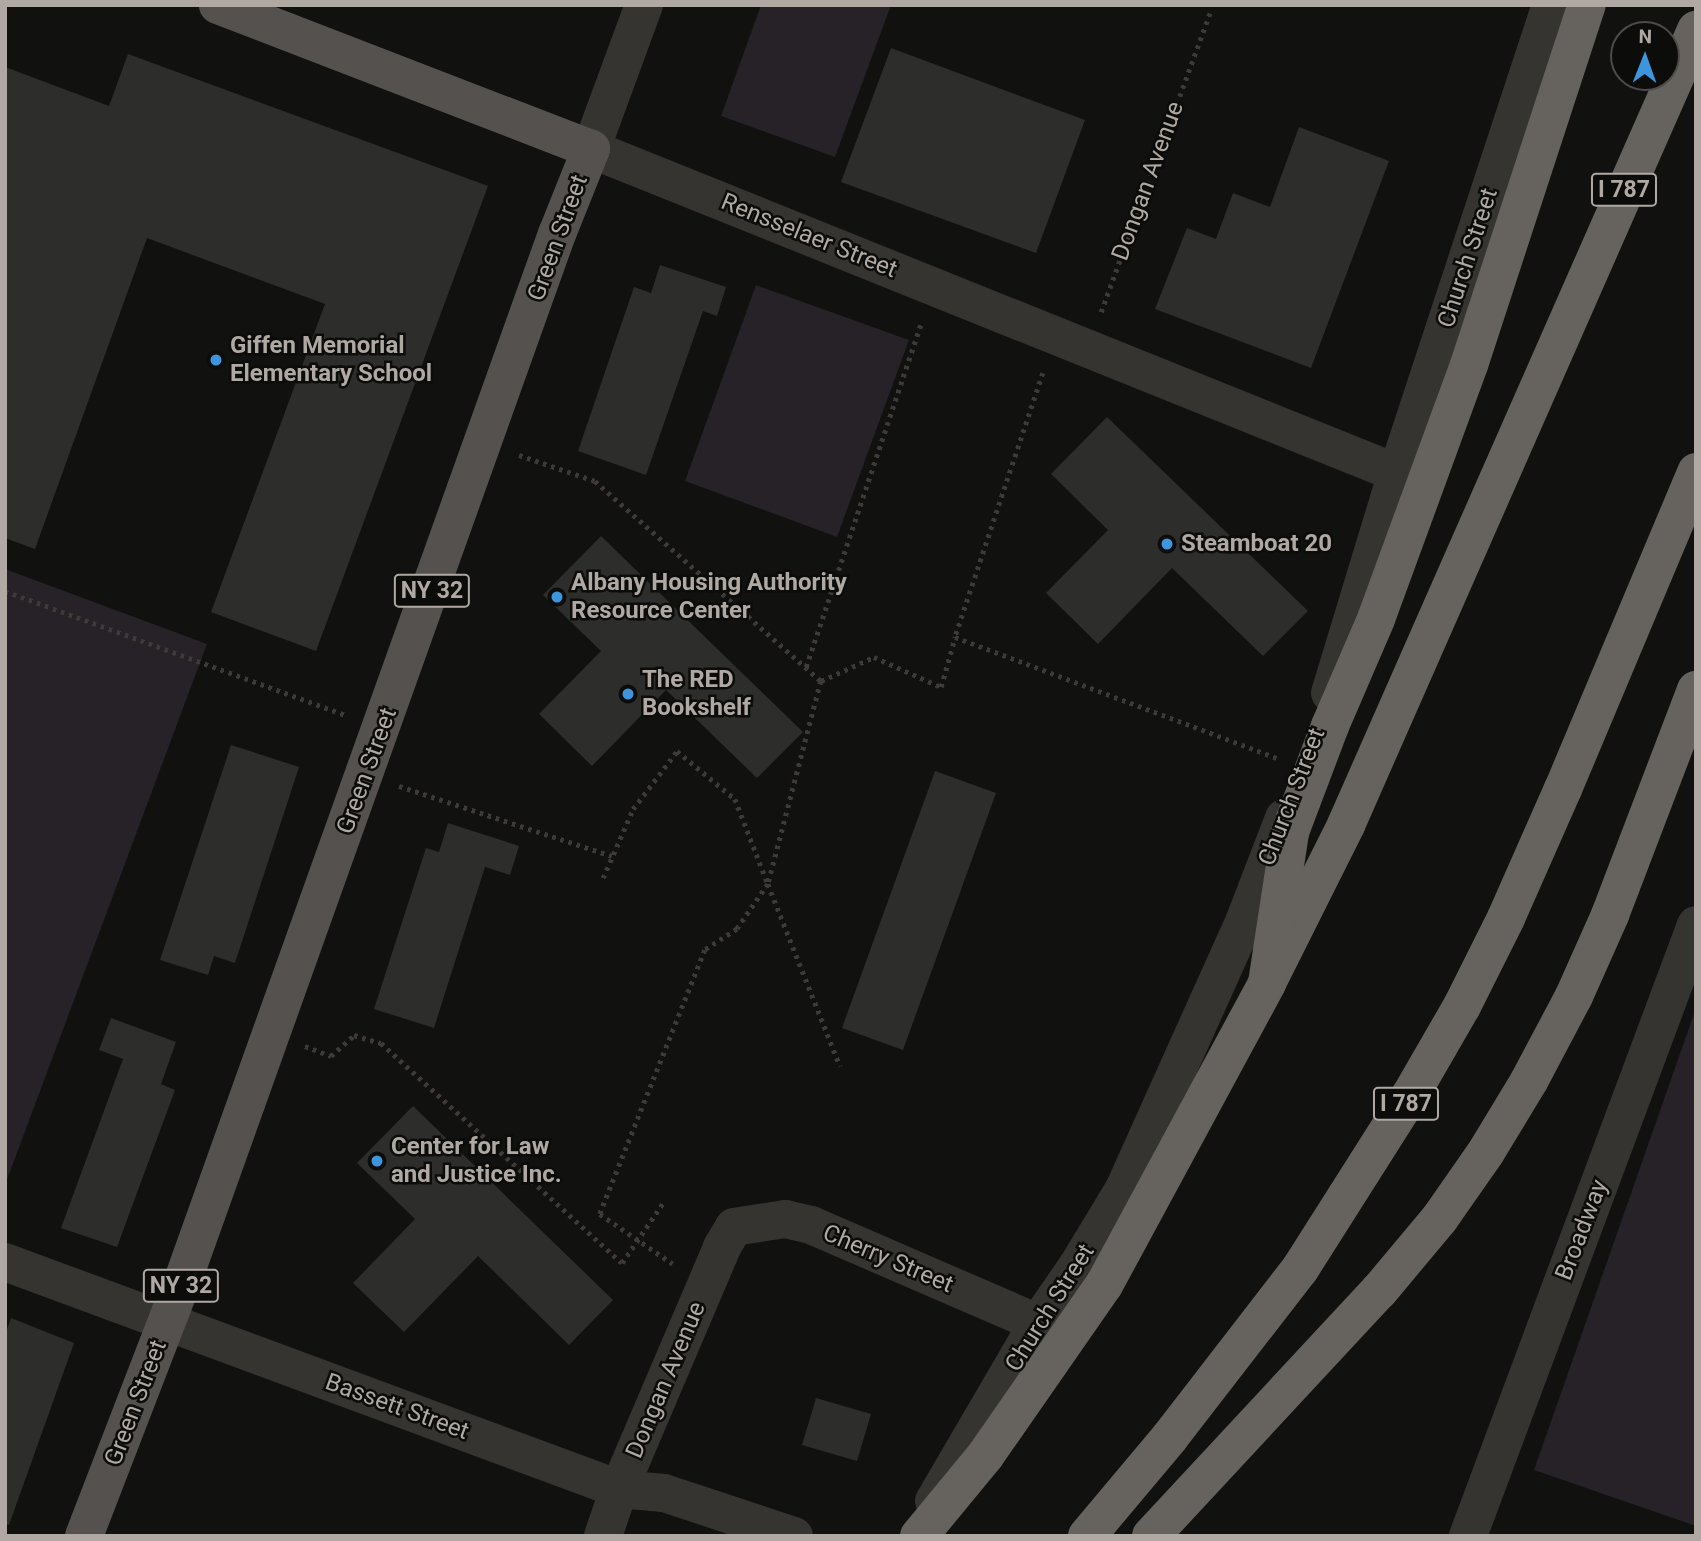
<!DOCTYPE html>
<html>
<head>
<meta charset="utf-8">
<style>
  body { margin:0 }
  #map { position:relative; width:1701px; height:1541px; overflow:hidden; background:#111110; font-family:Roboto,sans-serif }
  div>[style] { position:absolute }
  .green>* { inset:0; background:#272128 }
  .building>* { inset:0; background:#2d2d2b }
  .path>* { height:4.5px; margin-top:-2.25px; transform-origin:0; background:repeating-linear-gradient(90deg,#3d3a38 0 3.5px,transparent 0 8.5px) }
  .minor>* { height:38px; margin:-19px; padding:0 19px; transform-origin:19px; border-radius:19px; background:#363431 }
  .tertiary>* { height:38px; margin:-19px; padding:0 19px; transform-origin:19px; border-radius:19px; background:#363431 }
  .primary>* { height:38px; margin:-19px; padding:0 19px; transform-origin:19px; border-radius:19px; background:#54514e }
  .motorway>* { height:38px; margin:-19px; padding:0 19px; transform-origin:19px; border-radius:19px; background:#66625e }
  .motorway-bridge>* { height:38px; margin:-19px; padding:0 19px; transform-origin:19px; border-radius:19px; background:#66625e }
  .dots>* { width:19px; height:19px; translate:-50% -50%; box-sizing:border-box; border:4px solid #0c0c0b; border-radius:50% }
  span { translate:-50% -50%; white-space:nowrap; text-align:center; line-height:1.15; -webkit-text-stroke:5px #0c0c0b; paint-order:stroke }
  .shield-label span { padding:2px 5px; background:#0c0c0b; border:2px solid; border-radius:5px; -webkit-text-stroke-width:0 }
  .shield-label { font-size:23px; color:#b0a9a3; font-weight:700 }
  .street-label { font-size:24px; color:#b0a9a3 }
  .poi-label { font-size:24px; color:#b0a9a3; font-weight:700 }
  .left { translate:0 -50%; text-align:left }
  .frame { position:absolute; inset:0; border:7px solid #b0a9a3; pointer-events:none }
  .north { position:absolute; left:1610px; top:21px; width:70px; height:70px; box-sizing:border-box; background:#0c0c0b; border:2px solid #4e4b48; border-radius:50%; rotate:1deg; font-size:19px; font-weight:700; line-height:28px; text-align:center; color:#b0a9a3 }
  .north::after { content:''; display:block; margin:auto; width:24px; height:32px; background:#3c95dd; clip-path:polygon(50% 0,100% 100%,50% 72%,0 100%) }
</style>
</head>
<body>
<div id="map">
  <div class="green">
    <div style="clip-path:polygon(761px 5px,891px 5px,835px 157px,721px 116px)"></div>
    <div style="clip-path:polygon(756px 285px,909px 340px,837px 537px,685px 481px)"></div>
    <div style="clip-path:polygon(5px 569px,207px 644px,5px 1185px)"></div>
    <div style="clip-path:polygon(1696px 1008px,1696px 1526px,1534px 1470px)"></div>
  </div>
  <div class="building">
    <div style="clip-path:polygon(891px 48px,1085px 120px,1036px 253px,841px 182px)"></div>
    <div style="clip-path:polygon(128px 54px,488px 186px,316px 651px,211px 612px,325px 304px,147px 238px,35px 549px,5px 538px,5px 67px,109px 106px)"></div>
    <div style="clip-path:polygon(1299px 127px,1389px 161px,1311px 368px,1155px 309px,1187px 228px,1216px 239px,1233px 193px,1270px 207px)"></div>
    <div style="clip-path:polygon(660px 265px,726px 287px,717px 316px,703px 311px,646px 475px,578px 451px,634px 287px,651px 293px)"></div>
    <div style="clip-path:polygon(1107px 417px,1308px 611px,1263px 656px,1172px 568px,1098px 644px,1046px 593px,1108px 530px,1051px 474px)"></div>
    <div style="clip-path:polygon(601px 536px,803px 732px,757px 778px,666px 690px,592px 766px,539px 714px,601px 651px,543px 595px)"></div>
    <div style="clip-path:polygon(231px 745px,299px 767px,235px 963px,214px 956px,208px 975px,160px 960px)"></div>
    <div style="clip-path:polygon(935px 771px,996px 793px,903px 1050px,842px 1028px)"></div>
    <div style="clip-path:polygon(448px 823px,519px 846px,510px 875px,485px 867px,434px 1028px,374px 1009px,426px 848px,439px 852px)"></div>
    <div style="clip-path:polygon(111px 1018px,176px 1042px,161px 1084px,175px 1090px,117px 1247px,61px 1228px,123px 1059px,99px 1050px)"></div>
    <div style="clip-path:polygon(413px 1106px,613px 1300px,569px 1345px,478px 1256px,404px 1332px,353px 1283px,415px 1219px,357px 1163px)"></div>
    <div style="clip-path:polygon(11px 1318px,74px 1343px,9px 1525px,5px 1524px,5px 1335px)"></div>
    <div style="clip-path:polygon(816px 1398px,871px 1414px,857px 1461px,802px 1445px)"></div>
  </div>
  <div class="path">
    <div style="left:1101px;top:312px;width:318px;rotate:-70deg"></div>
    <div style="left:1043px;top:373px;width:278px;rotate:108.4deg"></div>
    <div style="left:955px;top:637px;width:346px;rotate:20.6deg"></div>
    <div style="left:519px;top:455px;width:80px;rotate:18.9deg"></div>
    <div style="left:595px;top:481px;width:302px;rotate:41.5deg"></div>
    <div style="left:821px;top:681px;width:210px;rotate:104.6deg"></div>
    <div style="left:768px;top:884px;width:196px;rotate:68.4deg"></div>
    <div style="left:5px;top:591px;width:362px;rotate:20deg"></div>
    <div style="left:806px;top:667px;width:363px;rotate:-71.5deg"></div>
    <div style="left:821px;top:681px;width:58px;rotate:-24.4deg"></div>
    <div style="left:874px;top:657px;width:73px;rotate:24.1deg"></div>
    <div style="left:941px;top:687px;width:52px;rotate:-74.4deg"></div>
    <div style="left:399px;top:786px;width:224px;rotate:18.2deg"></div>
    <div style="left:603px;top:878px;width:75px;rotate:-66.5deg"></div>
    <div style="left:633px;top:809px;width:73px;rotate:-52.8deg"></div>
    <div style="left:677px;top:751px;width:75px;rotate:39.6deg"></div>
    <div style="left:735px;top:799px;width:91px;rotate:68.8deg"></div>
    <div style="left:768px;top:884px;width:55px;rotate:124.6deg"></div>
    <div style="left:737px;top:929px;width:38px;rotate:147deg"></div>
    <div style="left:705px;top:950px;width:284px;rotate:111.7deg"></div>
    <div style="left:600px;top:1214px;width:88px;rotate:34.4deg"></div>
    <div style="left:305px;top:1046px;width:28px;rotate:21deg"></div>
    <div style="left:331px;top:1056px;width:31px;rotate:-42deg"></div>
    <div style="left:354px;top:1035px;width:28px;rotate:17deg"></div>
    <div style="left:381px;top:1043px;width:326px;rotate:42.4deg"></div>
    <div style="left:622px;top:1263px;width:73px;rotate:-55.7deg"></div>
  </div>
  <div class="minor">
    <div style="left:644px;top:5px;width:153px;rotate:110.2deg"></div>
    <div style="left:591px;top:149px;width:869px;rotate:21.9deg"></div>
    <div style="left:1330px;top:693px;width:230px;rotate:-73.1deg"></div>
    <div style="left:1397px;top:473px;width:493px;rotate:-71.8deg"></div>
    <div style="left:5px;top:1262px;width:655px;rotate:20.29deg"></div>
    <div style="left:619px;top:1489px;width:45px;rotate:5.1deg"></div>
    <div style="left:664px;top:1493px;width:137px;rotate:18.3deg"></div>
    <div style="left:934px;top:1501px;width:206px;rotate:-59.7deg"></div>
    <div style="left:1038px;top:1323px;width:70px;rotate:-55.4deg"></div>
    <div style="left:1078px;top:1265px;width:89px;rotate:-58.8deg"></div>
    <div style="left:1124px;top:1189px;width:287px;rotate:-65.8deg"></div>
    <div style="left:1242px;top:927px;width:117px;rotate:-68.9deg"></div>
    <div style="left:603px;top:1536px;width:50px;rotate:-71.2deg"></div>
    <div style="left:619px;top:1489px;width:263px;rotate:-66.9deg"></div>
    <div style="left:722px;top:1247px;width:23px;rotate:-59deg"></div>
    <div style="left:734px;top:1227px;width:52px;rotate:-8.9deg"></div>
    <div style="left:785px;top:1219px;width:27px;rotate:13deg"></div>
    <div style="left:811px;top:1225px;width:247px;rotate:23.4deg"></div>
  </div>
  <div class="tertiary">
    <div style="left:1468px;top:1536px;width:652px;rotate:-69.54deg"></div>
  </div>
  <div class="primary">
    <div style="left:84px;top:1536px;width:274px;rotate:-68.9deg"></div>
    <div style="left:183px;top:1280px;width:1111px;rotate:-70.33deg"></div>
    <div style="left:557px;top:234px;width:92px;rotate:-68.2deg"></div>
    <div style="left:591px;top:149px;width:400px;rotate:-158.9deg"></div>
  </div>
  <div class="motorway">
    <div style="left:919px;top:1536px;width:104px;rotate:-50.5deg"></div>
    <div style="left:985px;top:1456px;width:208px;rotate:-55.2deg"></div>
    <div style="left:1104px;top:1285px;width:343px;rotate:-61.6deg"></div>
    <div style="left:1267px;top:983px;width:177px;rotate:-63.4deg"></div>
    <div style="left:1346px;top:825px;width:869px;rotate:-66.24deg"></div>
    <div style="left:1087px;top:1536px;width:129px;rotate:-50deg"></div>
    <div style="left:1170px;top:1437px;width:212px;rotate:-52.3deg"></div>
    <div style="left:1300px;top:1269px;width:205px;rotate:-57.6deg"></div>
    <div style="left:1410px;top:1096px;width:104px;rotate:-60deg"></div>
    <div style="left:1462px;top:1006px;width:98px;rotate:-63.4deg"></div>
    <div style="left:1506px;top:918px;width:141px;rotate:-66.2deg"></div>
    <div style="left:1563px;top:789px;width:344px;rotate:-67.2deg"></div>
    <div style="left:1151px;top:1536px;width:335px;rotate:-47.1deg"></div>
    <div style="left:1379px;top:1291px;width:95px;rotate:-50.1deg"></div>
    <div style="left:1440px;top:1218px;width:80px;rotate:-55.1deg"></div>
    <div style="left:1486px;top:1152px;width:83px;rotate:-58.8deg"></div>
    <div style="left:1529px;top:1081px;width:96px;rotate:-62.1deg"></div>
    <div style="left:1574px;top:996px;width:89px;rotate:-66deg"></div>
    <div style="left:1610px;top:915px;width:241px;rotate:-69.1deg"></div>
  </div>
  <div class="motorway-bridge">
    <div style="left:1267px;top:983px;width:153px;rotate:-81.3deg"></div>
    <div style="left:1290px;top:832px;width:113px;rotate:-69.3deg"></div>
    <div style="left:1330px;top:726px;width:116px;rotate:-66.7deg"></div>
    <div style="left:1376px;top:619px;width:270px;rotate:-69.9deg"></div>
    <div style="left:1469px;top:365px;width:379px;rotate:-71.9deg"></div>
  </div>
  <div class="dots">
    <div style="left:216px;top:360px;background:#3c95dd"></div>
    <div style="left:1167px;top:544px;background:#3c95dd"></div>
    <div style="left:557px;top:597px;background:#3c95dd"></div>
    <div style="left:628px;top:694px;background:#3c95dd"></div>
    <div style="left:377px;top:1161px;background:#3c95dd"></div>
  </div>
  <div class="shield-label">
    <span style="left:1624px;top:190px">I 787</span>
    <span style="left:432px;top:591px">NY 32</span>
    <span style="left:1406px;top:1104px">I 787</span>
    <span style="left:181px;top:1286px">NY 32</span>
  </div>
  <div class="street-label">
    <span style="left:1148px;top:181px;rotate:-70deg">Dongan Avenue</span>
    <span style="left:809px;top:236px;rotate:22deg">Rensselaer Street</span>
    <span style="left:558px;top:238px;rotate:-70deg">Green Street</span>
    <span style="left:1468px;top:258px;rotate:-72deg">Church Street</span>
    <span style="left:367px;top:771px;rotate:-70deg">Green Street</span>
    <span style="left:1292px;top:797px;rotate:-69deg">Church Street</span>
    <span style="left:1582px;top:1230px;rotate:-69deg">Broadway</span>
    <span style="left:888px;top:1259px;rotate:23deg">Cherry Street</span>
    <span style="left:1050px;top:1308px;rotate:-58deg">Church Street</span>
    <span style="left:666px;top:1380px;rotate:-67deg">Dongan Avenue</span>
    <span style="left:136px;top:1403px;rotate:-69deg">Green Street</span>
    <span style="left:397px;top:1407px;rotate:20deg">Bassett Street</span>
  </div>
  <div class="poi-label">
    <span class="left" style="left:230px;top:360px">Giffen Memorial<br>Elementary School</span>
    <span class="left" style="left:1181px;top:544px">Steamboat 20</span>
    <span class="left" style="left:571px;top:597px">Albany Housing Authority<br>Resource Center</span>
    <span class="left" style="left:642px;top:694px">The RED<br>Bookshelf</span>
    <span class="left" style="left:391px;top:1161px">Center for Law<br>and Justice Inc.</span>
  </div>
  <div class="frame"></div>
  <div class="north">N</div>
</div>
</body>
</html>
